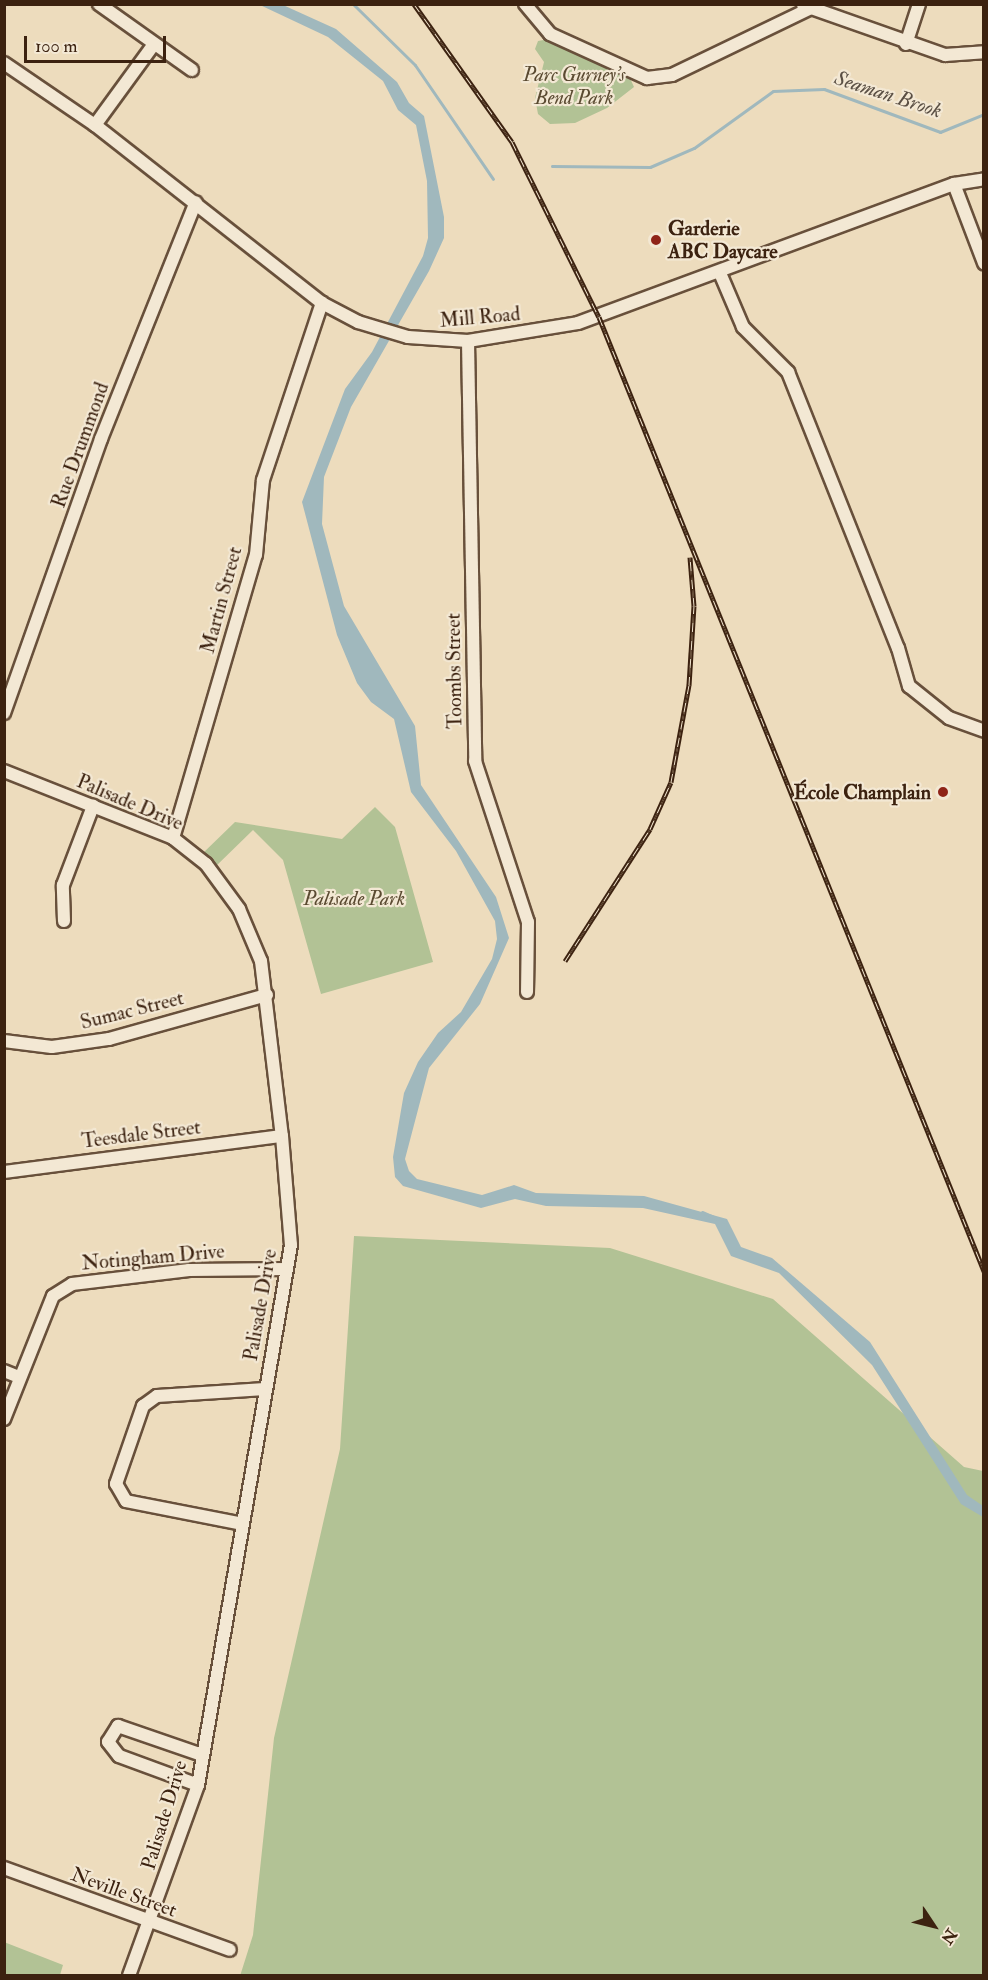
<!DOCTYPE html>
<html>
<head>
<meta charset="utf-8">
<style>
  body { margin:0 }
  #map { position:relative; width:988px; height:1980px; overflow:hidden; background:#eddcbd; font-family:"IM FELL Double Pica",serif }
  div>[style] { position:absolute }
  .green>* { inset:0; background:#b2c295 }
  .water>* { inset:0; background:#a0b8bd }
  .stream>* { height:3px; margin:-1.5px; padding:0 1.5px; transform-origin:1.5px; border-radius:1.5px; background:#a0b8bd }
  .roads { filter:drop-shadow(2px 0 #68503b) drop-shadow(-2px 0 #68503b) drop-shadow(0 2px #68503b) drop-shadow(0 -2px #68503b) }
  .minor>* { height:12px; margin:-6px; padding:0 6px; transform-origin:6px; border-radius:6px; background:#f3e8d4 }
  .rail>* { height:5px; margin-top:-2.5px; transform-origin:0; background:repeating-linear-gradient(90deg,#f3e8d4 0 9px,#3c2210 0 18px); box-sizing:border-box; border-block:2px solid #3c2210 }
  .dots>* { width:16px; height:16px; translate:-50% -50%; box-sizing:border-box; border:3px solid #f3e8d4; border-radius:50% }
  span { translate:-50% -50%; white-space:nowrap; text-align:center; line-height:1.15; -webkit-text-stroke:4.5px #f3e8d4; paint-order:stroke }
  .park-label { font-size:20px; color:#5a4a31; font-style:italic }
  .poi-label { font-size:20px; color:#3c2210; font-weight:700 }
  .left { translate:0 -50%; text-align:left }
  .right { translate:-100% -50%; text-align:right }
  .street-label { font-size:20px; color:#3c2210 }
  .water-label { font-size:21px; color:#5a4f44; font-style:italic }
  .frame { position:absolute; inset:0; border:6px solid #3c2210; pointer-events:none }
  .north { position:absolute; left:904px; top:1896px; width:60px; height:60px; -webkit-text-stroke:4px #f3e8d4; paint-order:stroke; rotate:125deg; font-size:16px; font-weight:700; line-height:24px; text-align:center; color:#3c2210 }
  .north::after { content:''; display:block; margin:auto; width:21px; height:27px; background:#3c2210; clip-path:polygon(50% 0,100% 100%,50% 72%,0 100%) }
  .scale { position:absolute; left:24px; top:36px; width:142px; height:27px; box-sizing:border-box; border:3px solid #3c2210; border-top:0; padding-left:8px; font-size:18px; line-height:21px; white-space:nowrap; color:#3c2210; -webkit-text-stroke:4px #f3e8d4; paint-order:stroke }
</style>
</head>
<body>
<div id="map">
  <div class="green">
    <div style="clip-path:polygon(549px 39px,629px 76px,634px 87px,607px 108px,575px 123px,550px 124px,538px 114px,535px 98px,544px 62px,535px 49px,538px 41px)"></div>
    <div style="clip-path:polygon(375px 807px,395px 827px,433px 962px,321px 994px,283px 860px,253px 830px,214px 868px,201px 855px,235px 822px,342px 839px)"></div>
    <div style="clip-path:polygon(354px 1236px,610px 1248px,773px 1299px,964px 1467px,983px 1471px,983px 1975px,240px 1976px,253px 1935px,274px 1738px,340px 1449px)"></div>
    <div style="clip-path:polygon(4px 1942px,63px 1965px,60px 1975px,5px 1975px)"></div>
  </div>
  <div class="water">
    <div style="clip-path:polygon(260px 5px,283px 5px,336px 29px,397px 82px,409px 103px,424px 116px,444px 217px,444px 238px,429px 271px,351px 407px,324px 477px,322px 524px,344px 606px,415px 726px,421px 785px,496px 897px,509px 938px,480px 1004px,429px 1068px,405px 1159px,409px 1171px,417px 1179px,482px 1195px,514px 1185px,536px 1193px,644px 1196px,727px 1219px,741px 1247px,772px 1258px,870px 1342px,967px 1495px,983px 1506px,983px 1517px,961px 1504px,872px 1365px,779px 1273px,731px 1256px,715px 1224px,643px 1208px,546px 1206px,515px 1199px,481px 1208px,403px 1186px,395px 1177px,393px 1157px,404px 1093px,418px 1062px,438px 1033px,461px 1012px,492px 959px,497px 939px,495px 921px,456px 851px,411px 792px,394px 719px,371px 702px,357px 683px,337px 635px,302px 502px,345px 389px,372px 352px,423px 256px,428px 238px,427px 181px,416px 125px,398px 110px,383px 81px,328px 37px)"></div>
  </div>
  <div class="stream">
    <div style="left:353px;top:4px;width:87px;rotate:44.5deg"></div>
    <div style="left:415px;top:65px;width:138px;rotate:55.6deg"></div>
    <div style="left:552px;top:166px;width:98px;rotate:0.6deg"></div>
    <div style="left:650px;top:167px;width:48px;rotate:-23.4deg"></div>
    <div style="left:694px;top:148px;width:97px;rotate:-35.8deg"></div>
    <div style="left:773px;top:91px;width:51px;rotate:-2.2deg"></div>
    <div style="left:824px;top:89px;width:124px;rotate:20.3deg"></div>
    <div style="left:940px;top:132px;width:48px;rotate:-22.2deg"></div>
    <div style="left:702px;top:1212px;width:25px;rotate:23deg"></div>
  </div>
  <div class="roads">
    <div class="minor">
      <div style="left:99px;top:4px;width:114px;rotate:35.4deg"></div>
      <div style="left:525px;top:4px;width:39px;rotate:50deg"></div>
      <div style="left:550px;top:34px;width:107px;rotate:24.4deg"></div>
      <div style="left:647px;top:78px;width:25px;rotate:-7deg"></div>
      <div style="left:672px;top:75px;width:154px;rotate:-25.7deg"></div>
      <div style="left:803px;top:5px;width:151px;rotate:19.4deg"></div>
      <div style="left:945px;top:55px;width:39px;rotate:-4deg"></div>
      <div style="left:906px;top:44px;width:42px;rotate:-72deg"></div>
      <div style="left:4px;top:63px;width:110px;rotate:34.3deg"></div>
      <div style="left:95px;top:125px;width:288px;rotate:38.1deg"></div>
      <div style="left:322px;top:303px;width:41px;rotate:27.8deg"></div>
      <div style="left:358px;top:322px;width:52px;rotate:16.7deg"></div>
      <div style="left:408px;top:337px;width:60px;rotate:3.8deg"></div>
      <div style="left:468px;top:341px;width:111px;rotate:-9.3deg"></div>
      <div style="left:578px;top:323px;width:401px;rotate:-20.3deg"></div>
      <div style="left:954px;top:184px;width:30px;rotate:-9deg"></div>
      <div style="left:95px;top:125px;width:100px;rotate:-53.9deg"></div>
      <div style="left:954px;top:184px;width:85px;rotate:69.2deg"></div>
      <div style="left:720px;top:273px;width:59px;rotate:66.9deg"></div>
      <div style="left:743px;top:327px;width:64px;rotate:45deg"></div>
      <div style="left:788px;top:372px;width:297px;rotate:68.3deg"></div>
      <div style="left:898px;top:648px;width:40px;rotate:74deg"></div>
      <div style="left:909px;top:686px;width:51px;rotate:38.7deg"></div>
      <div style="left:949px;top:718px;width:37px;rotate:20deg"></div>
      <div style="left:468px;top:341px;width:420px;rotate:89deg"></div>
      <div style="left:475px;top:761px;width:169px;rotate:71.8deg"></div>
      <div style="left:528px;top:922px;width:70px;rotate:90.8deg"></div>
      <div style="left:4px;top:713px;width:291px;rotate:-70.5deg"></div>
      <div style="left:101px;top:439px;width:255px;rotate:-68.2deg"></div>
      <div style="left:4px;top:771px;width:182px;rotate:21.6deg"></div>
      <div style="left:173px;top:838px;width:42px;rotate:38.2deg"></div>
      <div style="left:206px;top:864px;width:56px;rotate:53.7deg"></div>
      <div style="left:239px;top:909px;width:56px;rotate:67.1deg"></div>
      <div style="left:261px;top:961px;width:176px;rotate:83.2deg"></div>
      <div style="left:282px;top:1136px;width:109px;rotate:85.3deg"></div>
      <div style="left:291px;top:1245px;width:548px;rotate:99.77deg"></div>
      <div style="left:198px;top:1785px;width:203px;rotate:109.9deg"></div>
      <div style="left:173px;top:838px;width:295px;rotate:-73.7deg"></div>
      <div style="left:256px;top:555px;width:75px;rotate:-84.7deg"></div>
      <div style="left:263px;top:480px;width:187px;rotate:-71.6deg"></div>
      <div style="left:64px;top:921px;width:36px;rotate:-92deg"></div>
      <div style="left:63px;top:885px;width:85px;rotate:-69.2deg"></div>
      <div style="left:4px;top:1041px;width:48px;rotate:7.1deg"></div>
      <div style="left:52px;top:1047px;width:58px;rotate:-8deg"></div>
      <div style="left:109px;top:1039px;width:164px;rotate:-15.6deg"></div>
      <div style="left:4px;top:1172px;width:280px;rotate:-7.4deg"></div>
      <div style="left:4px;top:1371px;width:16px;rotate:22deg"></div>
      <div style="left:4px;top:1419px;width:132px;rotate:-68.3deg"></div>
      <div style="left:53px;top:1296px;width:22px;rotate:-32deg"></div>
      <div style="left:72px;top:1284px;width:118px;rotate:-6.8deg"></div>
      <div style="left:189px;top:1270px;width:97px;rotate:-0.6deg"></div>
      <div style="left:243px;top:1524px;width:119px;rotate:-168.9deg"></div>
      <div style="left:126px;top:1501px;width:20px;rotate:-120deg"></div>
      <div style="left:116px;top:1484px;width:83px;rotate:-70.9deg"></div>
      <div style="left:143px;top:1406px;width:17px;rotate:-36deg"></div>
      <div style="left:157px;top:1396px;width:108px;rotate:-3.7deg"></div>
      <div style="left:198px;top:1785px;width:84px;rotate:-159.8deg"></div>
      <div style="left:119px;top:1756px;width:18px;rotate:-128deg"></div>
      <div style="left:108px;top:1742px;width:19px;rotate:-58deg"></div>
      <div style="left:118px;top:1726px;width:89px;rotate:19deg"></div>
      <div style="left:4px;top:1868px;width:240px;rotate:19.9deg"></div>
    </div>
  </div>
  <div class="rail">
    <div style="left:414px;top:4px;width:169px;rotate:54.6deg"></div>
    <div style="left:512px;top:142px;width:195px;rotate:63.6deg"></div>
    <div style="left:599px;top:317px;width:1029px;rotate:68.02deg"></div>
    <div style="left:565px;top:961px;width:157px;rotate:-57.2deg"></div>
    <div style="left:650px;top:829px;width:51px;rotate:-65.9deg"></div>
    <div style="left:671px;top:782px;width:99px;rotate:-79.5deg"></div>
    <div style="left:689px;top:685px;width:79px;rotate:-86.4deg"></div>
    <div style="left:694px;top:606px;width:49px;rotate:-94.7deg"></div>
  </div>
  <div class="dots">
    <div style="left:656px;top:240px;background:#8f2418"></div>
    <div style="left:943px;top:792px;background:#8f2418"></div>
  </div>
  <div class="park-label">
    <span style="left:574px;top:86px">Parc Gurney's<br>Bend Park</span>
    <span style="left:354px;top:898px">Palisade Park</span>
  </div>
  <div class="poi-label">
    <span class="left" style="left:668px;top:240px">Garderie<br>ABC Daycare</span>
    <span class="right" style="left:931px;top:792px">École Champlain</span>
  </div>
  <div class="street-label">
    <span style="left:480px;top:317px;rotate:-5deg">Mill Road</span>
    <span style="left:80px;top:445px;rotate:-70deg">Rue Drummond</span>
    <span style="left:221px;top:600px;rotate:-75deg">Martin Street</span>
    <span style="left:454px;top:671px;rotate:-91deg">Toombs Street</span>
    <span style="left:130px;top:802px;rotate:23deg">Palisade Drive</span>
    <span style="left:132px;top:1010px;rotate:-14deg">Sumac Street</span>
    <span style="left:141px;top:1134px;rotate:-7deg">Teesdale Street</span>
    <span style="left:153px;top:1257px;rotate:-5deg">Notingham Drive</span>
    <span style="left:260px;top:1305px;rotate:-80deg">Palisade Drive</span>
    <span style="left:164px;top:1815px;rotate:-73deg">Palisade Drive</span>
    <span style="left:124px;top:1892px;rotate:20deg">Neville Street</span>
  </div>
  <div class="water-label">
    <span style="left:888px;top:95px;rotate:18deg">Seaman Brook</span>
  </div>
  <div class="frame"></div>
  <div class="north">N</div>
  <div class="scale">100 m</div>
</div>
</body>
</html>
